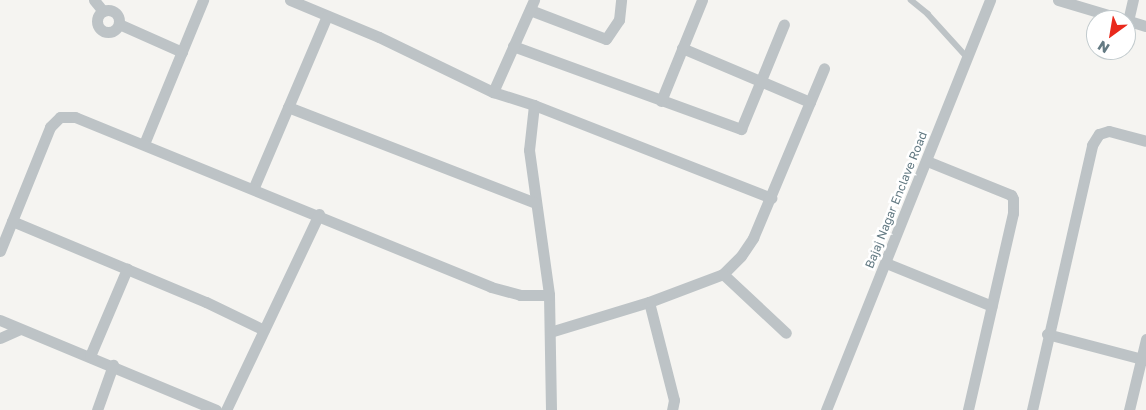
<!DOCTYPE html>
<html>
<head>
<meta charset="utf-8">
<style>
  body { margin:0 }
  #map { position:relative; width:1146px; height:410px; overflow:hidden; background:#f5f4f1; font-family:"Golos Text",sans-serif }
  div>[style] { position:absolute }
  .lane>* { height:5.5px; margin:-2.75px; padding:0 2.75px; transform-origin:2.75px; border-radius:2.75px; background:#bdc3c6 }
  .street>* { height:11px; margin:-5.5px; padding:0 5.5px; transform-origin:5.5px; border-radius:5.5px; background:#bdc3c6 }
  .street>.ring { margin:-5.5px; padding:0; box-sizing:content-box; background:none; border:11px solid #bdc3c6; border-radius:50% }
  span { translate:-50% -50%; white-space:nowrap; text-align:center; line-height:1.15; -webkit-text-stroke:5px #fff; paint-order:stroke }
  .street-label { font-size:12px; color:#637a83 }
  .north { position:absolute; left:1086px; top:10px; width:50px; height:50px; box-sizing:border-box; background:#fff; border:1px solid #c1cacd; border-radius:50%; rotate:212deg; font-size:14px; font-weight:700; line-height:20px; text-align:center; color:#637a83 }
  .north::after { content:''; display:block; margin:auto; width:18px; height:22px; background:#e9291c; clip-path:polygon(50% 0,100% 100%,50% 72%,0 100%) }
</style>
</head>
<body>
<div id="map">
  <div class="lane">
    <div style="left:911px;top:0;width:22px;rotate:39deg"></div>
    <div style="left:928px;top:14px;width:58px;rotate:47.8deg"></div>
  </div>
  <div class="street">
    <div style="left:94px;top:0;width:14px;rotate:51deg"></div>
    <div style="left:290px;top:0;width:96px;rotate:22.6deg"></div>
    <div style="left:379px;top:37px;width:127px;rotate:25.8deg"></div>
    <div style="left:493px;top:92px;width:43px;rotate:17.6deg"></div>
    <div style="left:534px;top:105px;width:255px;rotate:21.4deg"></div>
    <div style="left:1058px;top:0;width:70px;rotate:16.6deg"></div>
    <div class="ring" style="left:97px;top:10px;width:11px;height:11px"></div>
    <div style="left:530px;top:10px;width:81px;rotate:20.9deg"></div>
    <div style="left:606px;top:39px;width:23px;rotate:-56deg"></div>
    <div style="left:619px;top:20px;width:20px;rotate:-84deg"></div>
    <div style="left:1126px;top:20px;width:21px;rotate:17deg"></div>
    <div style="left:1128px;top:21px;width:22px;rotate:-77deg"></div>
    <div style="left:119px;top:24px;width:69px;rotate:24deg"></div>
    <div style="left:513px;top:46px;width:243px;rotate:20deg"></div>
    <div style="left:741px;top:129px;width:113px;rotate:-67.7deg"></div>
    <div style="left:682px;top:48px;width:139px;rotate:22.9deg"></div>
    <div style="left:493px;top:92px;width:101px;rotate:-66deg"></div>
    <div style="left:661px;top:101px;width:109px;rotate:-67.9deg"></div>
    <div style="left:534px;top:105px;width:45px;rotate:96.3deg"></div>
    <div style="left:529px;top:150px;width:146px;rotate:82.1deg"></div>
    <div style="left:549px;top:295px;width:115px;rotate:89deg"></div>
    <div style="left:288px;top:107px;width:266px;rotate:21.2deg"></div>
    <div style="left:144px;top:144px;width:156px;rotate:-67.7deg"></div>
    <div style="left:927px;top:161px;width:91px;rotate:22deg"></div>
    <div style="left:1011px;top:195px;width:4px;rotate:63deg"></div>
    <div style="left:1013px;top:199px;width:14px;rotate:90deg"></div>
    <div style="left:1013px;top:213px;width:202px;rotate:102.9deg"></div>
    <div style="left:254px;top:187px;width:186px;rotate:-66.9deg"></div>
    <div style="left:12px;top:221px;width:210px;rotate:22.7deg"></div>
    <div style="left:206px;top:302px;width:64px;rotate:25.8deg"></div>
    <div style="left:0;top:251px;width:134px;rotate:-68deg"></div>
    <div style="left:50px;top:127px;width:14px;rotate:-45deg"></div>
    <div style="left:60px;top:117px;width:15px"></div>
    <div style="left:75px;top:117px;width:449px;rotate:22.2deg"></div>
    <div style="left:491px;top:287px;width:30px;rotate:15deg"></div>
    <div style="left:520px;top:295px;width:29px"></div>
    <div style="left:886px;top:263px;width:114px;rotate:22.1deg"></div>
    <div style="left:723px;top:274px;width:25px;rotate:-45deg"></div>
    <div style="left:741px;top:256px;width:22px;rotate:-56deg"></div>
    <div style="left:753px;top:238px;width:184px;rotate:-67.3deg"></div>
    <div style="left:649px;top:302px;width:101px;rotate:75.7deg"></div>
    <div style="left:674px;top:400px;width:10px;rotate:101deg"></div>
    <div style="left:0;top:320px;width:234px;rotate:22.6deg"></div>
    <div style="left:550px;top:332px;width:103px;rotate:-16.9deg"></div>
    <div style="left:649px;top:302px;width:79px;rotate:-20.7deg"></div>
    <div style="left:723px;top:274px;width:86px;rotate:43.1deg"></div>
    <div style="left:1047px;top:334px;width:102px;rotate:14.7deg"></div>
    <div style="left:0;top:338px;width:22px;rotate:-24deg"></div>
    <div style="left:90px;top:356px;width:95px;rotate:-67deg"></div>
    <div style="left:97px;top:410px;width:48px;rotate:-70.4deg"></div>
    <div style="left:226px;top:410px;width:217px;rotate:-64.6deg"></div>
    <div style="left:826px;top:410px;width:442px;rotate:-68.2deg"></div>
    <div style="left:1032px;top:410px;width:272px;rotate:-77.2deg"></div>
    <div style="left:1092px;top:145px;width:13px;rotate:-58deg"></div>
    <div style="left:1099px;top:134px;width:10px;rotate:-17deg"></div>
    <div style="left:1109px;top:131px;width:38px;rotate:15deg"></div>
    <div style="left:1129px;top:410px;width:73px;rotate:-76.5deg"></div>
  </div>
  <div class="street-label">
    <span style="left:896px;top:200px;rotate:-68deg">Bajaj Nagar Enclave Road</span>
  </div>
  <div class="north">N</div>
</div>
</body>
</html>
